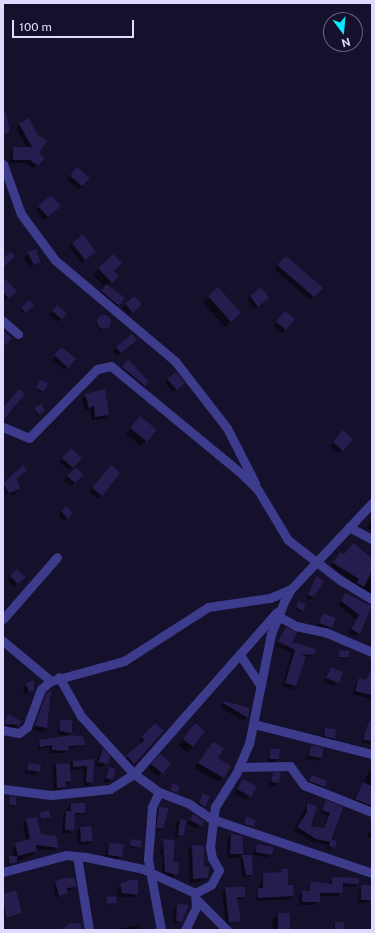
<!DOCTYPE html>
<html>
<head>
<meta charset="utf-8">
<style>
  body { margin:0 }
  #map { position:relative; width:375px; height:933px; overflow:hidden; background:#15112c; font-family:"Public Sans",sans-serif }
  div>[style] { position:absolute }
  .shadow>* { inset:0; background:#0007 }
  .building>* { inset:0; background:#261c4d }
  .round { border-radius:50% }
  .minor>* { height:9px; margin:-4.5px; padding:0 4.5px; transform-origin:4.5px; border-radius:4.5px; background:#3d3b8b }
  span { translate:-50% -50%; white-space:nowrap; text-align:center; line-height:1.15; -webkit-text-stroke:3.5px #15112c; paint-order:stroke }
  .frame { position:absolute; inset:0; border:4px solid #dfdbff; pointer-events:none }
  .north { position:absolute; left:323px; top:12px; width:40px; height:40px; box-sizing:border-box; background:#15112c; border:1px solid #666280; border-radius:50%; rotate:164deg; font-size:11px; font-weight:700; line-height:16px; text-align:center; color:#dfdbff }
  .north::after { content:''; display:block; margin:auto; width:14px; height:18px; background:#07e9ff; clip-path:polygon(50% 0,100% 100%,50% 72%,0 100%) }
  .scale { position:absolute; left:12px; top:20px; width:122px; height:18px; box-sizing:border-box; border:2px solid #dfdbff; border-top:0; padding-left:5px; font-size:12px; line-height:14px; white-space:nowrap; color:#dfdbff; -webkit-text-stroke:3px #15112c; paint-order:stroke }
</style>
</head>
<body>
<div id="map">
  <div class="shadow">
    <div style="clip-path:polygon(20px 124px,43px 158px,33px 169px,26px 163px,9px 163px,13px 148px,27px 148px,16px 128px)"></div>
    <div style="clip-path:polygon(73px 172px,82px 186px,78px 189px,67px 180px)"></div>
    <div style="clip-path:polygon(51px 196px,56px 210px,44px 220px,35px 210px)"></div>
    <div style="clip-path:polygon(73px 243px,91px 255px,81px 263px,69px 247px)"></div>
    <div style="clip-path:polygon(35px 250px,39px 262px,30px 268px,24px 257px)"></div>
    <div style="clip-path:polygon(113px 255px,113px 271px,118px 276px,107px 286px,124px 298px,115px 309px,98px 295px,104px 286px,93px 275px)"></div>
    <div style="clip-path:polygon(286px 257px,321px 288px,310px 300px,274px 269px)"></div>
    <div style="clip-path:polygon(3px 280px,16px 291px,5px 301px,3px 299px)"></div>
    <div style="clip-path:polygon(218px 288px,234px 318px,225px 327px,203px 303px)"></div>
    <div style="clip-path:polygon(250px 296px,264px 302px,254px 309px,247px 300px)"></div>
    <div style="clip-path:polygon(133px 297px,140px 304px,129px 315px,122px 308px)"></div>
    <div style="clip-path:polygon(29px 302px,32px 305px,24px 313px,20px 310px)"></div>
    <div style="clip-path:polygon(54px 309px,66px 313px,57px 322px,49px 315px)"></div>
    <div style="clip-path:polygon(105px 315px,111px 321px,102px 331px,95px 325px)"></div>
    <div style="clip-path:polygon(281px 316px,286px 329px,282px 333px,273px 326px)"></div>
    <div style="clip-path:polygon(132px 335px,132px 344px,117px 356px,113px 351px)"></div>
    <div style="clip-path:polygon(62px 348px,67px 367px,64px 370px,52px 360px)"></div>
    <div style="clip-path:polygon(125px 364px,145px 385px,141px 389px,119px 371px)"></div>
    <div style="clip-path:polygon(168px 379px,180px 387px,173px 392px,165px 383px)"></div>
    <div style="clip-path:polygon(39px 383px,43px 391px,41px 393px,36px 390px)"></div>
    <div style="clip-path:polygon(86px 395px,108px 415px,105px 418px,92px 420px,90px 409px,85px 411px,82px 399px)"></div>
    <div style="clip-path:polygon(35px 408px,42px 412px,37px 416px)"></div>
    <div style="clip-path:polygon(135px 423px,146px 441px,141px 446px,126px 434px)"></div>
    <div style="clip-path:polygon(339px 435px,342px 450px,339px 453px,330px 446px)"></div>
    <div style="clip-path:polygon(71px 449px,81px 458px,69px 470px,59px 462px)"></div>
    <div style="clip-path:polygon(23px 467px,15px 479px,20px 489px,13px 496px,9px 492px,5px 496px,3px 485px)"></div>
    <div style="clip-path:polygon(76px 469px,82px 475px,71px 486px,64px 480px)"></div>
    <div style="clip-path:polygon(107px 470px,102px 495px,98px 499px,89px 492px)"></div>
    <div style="clip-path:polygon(66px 507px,72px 513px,64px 521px,58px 515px)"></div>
    <div style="clip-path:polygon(372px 516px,372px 532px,367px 528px)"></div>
    <div style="clip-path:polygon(340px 553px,372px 559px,372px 597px,331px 566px)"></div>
    <div style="clip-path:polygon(17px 570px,24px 577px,14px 587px,7px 580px)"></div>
    <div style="clip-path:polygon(316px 577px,313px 597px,310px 600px,306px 598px)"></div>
    <div style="clip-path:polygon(346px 594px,372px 605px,356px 637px,348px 633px,356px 619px,338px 605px)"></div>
    <div style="clip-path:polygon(298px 604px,302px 610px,301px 612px,295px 609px)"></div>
    <div style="clip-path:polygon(324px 614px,334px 619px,327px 631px,316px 627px)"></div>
    <div style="clip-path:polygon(286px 628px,291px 643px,313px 655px,304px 658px,292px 690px,282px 686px,292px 653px,275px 645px,277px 642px,289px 648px,278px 640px)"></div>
    <div style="clip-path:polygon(372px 636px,372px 645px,369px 644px)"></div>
    <div style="clip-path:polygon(340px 651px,348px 657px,338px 658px)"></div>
    <div style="clip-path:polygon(331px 668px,342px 673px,334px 686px,323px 682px)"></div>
    <div style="clip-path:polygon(372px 668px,372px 700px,353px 694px,356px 683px,365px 681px)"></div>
    <div style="clip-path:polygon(33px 682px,33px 690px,25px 695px,23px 688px)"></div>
    <div style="clip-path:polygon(50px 693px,46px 728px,42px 732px,34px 730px,45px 695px)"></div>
    <div style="clip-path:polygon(44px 696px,32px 730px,43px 697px)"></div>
    <div style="clip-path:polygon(224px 702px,249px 709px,247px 718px,244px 721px,220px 707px)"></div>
    <div style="clip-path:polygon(8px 715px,20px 721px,13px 730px,3px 728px)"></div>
    <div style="clip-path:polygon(61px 721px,71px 733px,67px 736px,57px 734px)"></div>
    <div style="clip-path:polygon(155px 724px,162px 731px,130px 767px,124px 760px,142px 744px,139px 741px)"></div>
    <div style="clip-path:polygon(195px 725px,193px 747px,187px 752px,178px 745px)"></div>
    <div style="clip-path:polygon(368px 727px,372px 727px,370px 744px,361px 742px)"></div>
    <div style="clip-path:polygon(325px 729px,335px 738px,331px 742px,321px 739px)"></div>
    <div style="clip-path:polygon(40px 741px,84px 745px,68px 749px,65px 753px,50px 753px,50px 747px,37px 749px)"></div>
    <div style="clip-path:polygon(312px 746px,321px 758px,318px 761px,306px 759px)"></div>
    <div style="clip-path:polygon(101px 750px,108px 756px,103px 767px,95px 766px)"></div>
    <div style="clip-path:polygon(271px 750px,278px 759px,275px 762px,267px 762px)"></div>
    <div style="clip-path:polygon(207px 752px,223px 777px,218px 782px,194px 768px)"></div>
    <div style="clip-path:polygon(160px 755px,170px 764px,158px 777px,148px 768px)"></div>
    <div style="clip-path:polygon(93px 760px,92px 782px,88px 786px,83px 785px,84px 769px,69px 770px,70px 781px,61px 790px,54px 791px,53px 768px,56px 765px)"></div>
    <div style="clip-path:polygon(29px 764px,39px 772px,35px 775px,24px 773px)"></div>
    <div style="clip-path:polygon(372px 767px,372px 806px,365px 808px,351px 803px)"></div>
    <div style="clip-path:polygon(109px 768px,112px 779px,108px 783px,103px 782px)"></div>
    <div style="clip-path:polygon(273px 773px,278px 783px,274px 786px,268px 785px)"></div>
    <div style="clip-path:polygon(312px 776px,324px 786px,320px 790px,306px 784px)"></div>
    <div style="clip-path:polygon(243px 780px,256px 787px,246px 800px,234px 793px)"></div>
    <div style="clip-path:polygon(204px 794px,209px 796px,200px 810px,196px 807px)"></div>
    <div style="clip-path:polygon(10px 797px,15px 805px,13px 806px,8px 806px)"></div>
    <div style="clip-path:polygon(326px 801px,342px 808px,330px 851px,326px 849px,328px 845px,312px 842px,294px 831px,307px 804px,310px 826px,323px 829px,327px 816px,320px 813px)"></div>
    <div style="clip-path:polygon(71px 804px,84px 813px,73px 816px,69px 833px,62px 833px,63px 815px)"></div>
    <div style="clip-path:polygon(159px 808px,162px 828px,154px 830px,156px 811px)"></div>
    <div style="clip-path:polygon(40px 814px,50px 816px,40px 820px)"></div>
    <div style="clip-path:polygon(246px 819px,253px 826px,252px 828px,243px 825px)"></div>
    <div style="clip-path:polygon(26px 820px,40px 835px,55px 837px,57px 848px,54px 851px,36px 849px,33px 855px,8px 865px,7px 859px,14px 857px,12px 848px,26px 841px,23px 824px)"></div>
    <div style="clip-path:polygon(180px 820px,183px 835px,175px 838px,176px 823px)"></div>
    <div style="clip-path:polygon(189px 820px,200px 826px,197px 829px,187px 824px)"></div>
    <div style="clip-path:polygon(372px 826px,372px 839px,367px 837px)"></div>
    <div style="clip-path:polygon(80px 828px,92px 841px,88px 844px,78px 845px,76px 832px)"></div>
    <div style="clip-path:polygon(231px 835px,242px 854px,238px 858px,227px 858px,227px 839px)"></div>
    <div style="clip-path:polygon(164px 840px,172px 862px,177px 863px,173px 878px,161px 876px,163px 855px,159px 855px)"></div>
    <div style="clip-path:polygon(132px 841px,140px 847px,138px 849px,129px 847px)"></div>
    <div style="clip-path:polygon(109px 844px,123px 845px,118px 861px,104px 859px)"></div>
    <div style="clip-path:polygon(258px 845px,272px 854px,268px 858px,253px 855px)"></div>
    <div style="clip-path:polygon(192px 846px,207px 877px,203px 881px,190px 883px,188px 850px)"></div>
    <div style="clip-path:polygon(243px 856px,252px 874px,249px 877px,243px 878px,240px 859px)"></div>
    <div style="clip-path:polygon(287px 870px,287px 886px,293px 896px,290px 899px,255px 901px,263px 874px)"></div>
    <div style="clip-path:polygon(evenodd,332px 878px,358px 879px,358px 884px,354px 887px,342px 886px,338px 896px,319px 896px,315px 905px,299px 905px,299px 895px,306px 892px,311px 882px,329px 885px,332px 878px,338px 881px,356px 883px,356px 885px,338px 883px,338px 881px)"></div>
    <div style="clip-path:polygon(56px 881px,75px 887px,56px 898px,53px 885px)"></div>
    <div style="clip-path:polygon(121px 885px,137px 895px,133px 898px,119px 897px,117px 889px)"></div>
    <div style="clip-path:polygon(361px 886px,370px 899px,366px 903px,357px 903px)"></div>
    <div style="clip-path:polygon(225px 888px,244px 897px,237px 900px,240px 921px,226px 926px,222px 892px)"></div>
    <div style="clip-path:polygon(16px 891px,21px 913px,3px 920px,3px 895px)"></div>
    <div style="clip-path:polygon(107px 898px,116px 903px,106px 905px)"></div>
    <div style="clip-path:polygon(177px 905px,181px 921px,173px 925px,174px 909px)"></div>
    <div style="clip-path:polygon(278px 914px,289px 930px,273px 930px,272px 920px)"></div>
    <div style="clip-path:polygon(335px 923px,343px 930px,332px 930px)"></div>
    <div style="clip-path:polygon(139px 925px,140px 930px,114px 930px)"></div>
  </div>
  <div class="building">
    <div style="clip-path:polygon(6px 112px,10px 132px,3px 134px,3px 113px)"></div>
    <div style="clip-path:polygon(29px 118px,38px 135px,47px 141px,39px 153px,45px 158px,38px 166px,30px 160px,13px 160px,13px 147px,32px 147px,19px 124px)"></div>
    <div style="clip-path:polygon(77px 167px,90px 178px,82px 186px,70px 176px)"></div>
    <div style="clip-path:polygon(51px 195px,61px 206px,48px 217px,38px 206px)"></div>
    <div style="clip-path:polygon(83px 234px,96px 252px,85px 260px,72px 243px)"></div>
    <div style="clip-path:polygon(36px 249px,40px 262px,34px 265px,27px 252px)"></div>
    <div style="clip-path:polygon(10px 252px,15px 256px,3px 268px,3px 259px)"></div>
    <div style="clip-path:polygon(113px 254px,122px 263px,114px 271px,119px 276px,112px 283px,98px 268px)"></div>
    <div style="clip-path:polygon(286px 256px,323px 288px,314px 297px,277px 265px)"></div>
    <div style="clip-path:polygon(3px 277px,17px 291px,9px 299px,3px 292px)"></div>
    <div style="clip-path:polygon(106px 284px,125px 298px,119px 306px,101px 291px)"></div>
    <div style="clip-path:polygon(218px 287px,241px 313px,231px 322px,208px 296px)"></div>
    <div style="clip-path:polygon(261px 287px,269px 298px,258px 307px,250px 296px)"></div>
    <div style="clip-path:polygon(134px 296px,142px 304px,133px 313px,125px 304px)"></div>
    <div style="clip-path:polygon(29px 300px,34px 305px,26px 313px,21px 308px)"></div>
    <div style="clip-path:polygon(57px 305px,67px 313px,62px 319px,52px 311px)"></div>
    <div style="clip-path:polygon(285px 311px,295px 319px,286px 330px,276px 322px)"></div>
    <div class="round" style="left:97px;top:315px;width:14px;height:14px"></div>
    <div style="clip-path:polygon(3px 330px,12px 338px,3px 347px)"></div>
    <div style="clip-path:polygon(132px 334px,137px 340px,121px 353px,116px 347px)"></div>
    <div style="clip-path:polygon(62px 347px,76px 359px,68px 368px,54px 355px)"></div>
    <div style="clip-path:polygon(128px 359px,149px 382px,145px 386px,122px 367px)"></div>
    <div style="clip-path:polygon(176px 372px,185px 383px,177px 390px,167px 379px)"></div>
    <div style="clip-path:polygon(40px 380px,48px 383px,44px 392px,36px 388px)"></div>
    <div style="clip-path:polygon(19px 389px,25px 394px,3px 420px,3px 408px)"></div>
    <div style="clip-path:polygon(105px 389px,109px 415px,95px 417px,94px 406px,89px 408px,85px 394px)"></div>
    <div style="clip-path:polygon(41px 404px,45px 411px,39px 415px,34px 408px)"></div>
    <div style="clip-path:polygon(140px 416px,157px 430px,147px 442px,130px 428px)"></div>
    <div style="clip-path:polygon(343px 430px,353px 439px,343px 451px,333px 442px)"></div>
    <div style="clip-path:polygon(71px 448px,82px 458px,73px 468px,62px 458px)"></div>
    <div style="clip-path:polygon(23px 465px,27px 470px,16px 479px,21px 489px,9px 493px,3px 483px)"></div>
    <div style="clip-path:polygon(111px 465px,120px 473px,102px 496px,92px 488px)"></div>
    <div style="clip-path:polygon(76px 467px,83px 475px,75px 483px,67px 476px)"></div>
    <div style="clip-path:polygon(66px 506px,73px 513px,68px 519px,61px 511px)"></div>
    <div style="clip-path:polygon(354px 543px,372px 559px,372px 571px,364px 587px,357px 583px,359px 579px,333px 563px,340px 552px,344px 554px)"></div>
    <div style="clip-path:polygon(17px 569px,26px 577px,18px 584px,10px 576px)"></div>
    <div style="clip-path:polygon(316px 576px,324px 581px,314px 597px,308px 595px)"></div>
    <div style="clip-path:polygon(345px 593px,372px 606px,360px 634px,351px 629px,359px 615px,341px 601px)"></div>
    <div style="clip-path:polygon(299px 601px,306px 604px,303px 611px,296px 607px)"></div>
    <div style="clip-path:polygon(323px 613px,336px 618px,332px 628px,319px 623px)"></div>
    <div style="clip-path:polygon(286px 627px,297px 632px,292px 642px,316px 649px,314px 655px,301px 654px,306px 656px,296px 686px,285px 683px,295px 650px,278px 641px)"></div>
    <div style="clip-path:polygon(339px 650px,349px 651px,349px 657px,339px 657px)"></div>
    <div style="clip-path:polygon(331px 667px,343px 672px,339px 683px,326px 678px)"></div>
    <div style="clip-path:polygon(372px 667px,372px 695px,355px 691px,359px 678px,366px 680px)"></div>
    <div style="clip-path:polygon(34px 680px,34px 690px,29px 692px,26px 683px)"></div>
    <div style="clip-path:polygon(51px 691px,47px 728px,35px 726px,46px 693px)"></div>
    <div style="clip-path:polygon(224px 701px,250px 708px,248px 718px,223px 703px)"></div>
    <div style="clip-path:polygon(8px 714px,21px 721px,20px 725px,4px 724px)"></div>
    <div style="clip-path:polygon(60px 720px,72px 720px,72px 733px,60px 731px)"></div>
    <div style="clip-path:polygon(369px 721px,372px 721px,372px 741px,363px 740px)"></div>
    <div style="clip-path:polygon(155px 723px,164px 731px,134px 764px,126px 755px,145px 740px,141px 737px)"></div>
    <div style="clip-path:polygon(195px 723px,205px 731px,193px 747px,183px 739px)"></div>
    <div style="clip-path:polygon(325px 728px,336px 729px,335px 739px,324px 736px)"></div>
    <div style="clip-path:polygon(72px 735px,84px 737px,85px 745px,69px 746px,68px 751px,52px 750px,52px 745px,40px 747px,39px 740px)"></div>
    <div style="clip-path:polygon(213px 742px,224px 748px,218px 758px,231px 766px,224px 778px,198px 763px)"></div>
    <div style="clip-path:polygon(311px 745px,324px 748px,322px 758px,309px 756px)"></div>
    <div style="clip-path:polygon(103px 748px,110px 756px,108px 764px,98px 762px)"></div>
    <div style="clip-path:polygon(270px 749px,280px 749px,279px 759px,270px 759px)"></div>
    <div style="clip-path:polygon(160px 754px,171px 763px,163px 774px,151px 764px)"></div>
    <div style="clip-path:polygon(94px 759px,93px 783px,86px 782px,87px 766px,73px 767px,73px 761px)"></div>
    <div style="clip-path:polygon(28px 763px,41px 765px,40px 772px,27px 770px)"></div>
    <div style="clip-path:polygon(70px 763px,71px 781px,65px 782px,66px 787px,57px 788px,56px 764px)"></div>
    <div style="clip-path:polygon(109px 767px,115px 769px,113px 780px,106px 778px)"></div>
    <div style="clip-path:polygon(273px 772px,281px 772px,279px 783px,271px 782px)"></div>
    <div style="clip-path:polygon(312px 775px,327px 781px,325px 787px,309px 781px)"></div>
    <div style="clip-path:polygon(243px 779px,257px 787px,251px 797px,237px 789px)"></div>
    <div style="clip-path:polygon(363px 782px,372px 786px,372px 806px,355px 799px)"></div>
    <div style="clip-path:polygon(173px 783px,180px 787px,177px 793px,170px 790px)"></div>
    <div style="clip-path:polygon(203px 793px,210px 796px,205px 807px,199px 803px)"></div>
    <div style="clip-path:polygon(10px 796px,16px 797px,16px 805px,9px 805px)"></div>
    <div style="clip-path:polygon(326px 800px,343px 807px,332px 839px,337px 841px,335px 848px,329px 846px,330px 842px,316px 839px,297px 827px,307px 812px,307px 803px,317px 806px,311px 826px,324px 828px,330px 813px,322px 810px)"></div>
    <div style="clip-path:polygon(71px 803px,85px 803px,85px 813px,75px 813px,74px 830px,65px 830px,66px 811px,71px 811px)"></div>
    <div style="clip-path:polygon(159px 807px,169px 808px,163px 828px,156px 828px)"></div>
    <div style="clip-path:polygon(49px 810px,51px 817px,41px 819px,39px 813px)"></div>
    <div style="clip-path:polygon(193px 814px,204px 821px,202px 826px,190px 820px)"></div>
    <div style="clip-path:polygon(37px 817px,41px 834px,56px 836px,59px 848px,36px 845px,37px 851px,18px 856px,15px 843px,30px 839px,26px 819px)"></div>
    <div style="clip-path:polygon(246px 817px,256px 820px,254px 827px,244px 824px)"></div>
    <div style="clip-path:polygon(180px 819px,186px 820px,184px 836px,178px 835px)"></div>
    <div style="clip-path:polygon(91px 826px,93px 841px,81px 842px,80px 827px)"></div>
    <div style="clip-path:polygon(231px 834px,243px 836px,243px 854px,230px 854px)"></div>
    <div style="clip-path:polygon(131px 839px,142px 841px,141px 848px,130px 846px)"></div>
    <div style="clip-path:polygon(163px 839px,175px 840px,173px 862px,179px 862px,178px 875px,165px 872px)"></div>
    <div style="clip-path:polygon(109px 843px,124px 844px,122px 857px,108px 855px)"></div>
    <div style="clip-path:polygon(257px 844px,274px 847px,272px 855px,256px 852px)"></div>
    <div style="clip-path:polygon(192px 845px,204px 846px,204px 867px,209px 866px,208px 878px,193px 879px)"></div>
    <div style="clip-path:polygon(242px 855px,252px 855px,253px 875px,246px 875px)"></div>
    <div style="clip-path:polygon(9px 856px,17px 856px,17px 862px,9px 864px)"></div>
    <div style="clip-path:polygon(281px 869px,288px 869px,288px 885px,293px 885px,294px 896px,258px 898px,258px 888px,263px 888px,263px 873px,281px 872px)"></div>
    <div style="clip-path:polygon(332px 877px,359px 878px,359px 884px,343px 883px,343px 893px,320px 893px,320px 902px,302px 902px,302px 891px,309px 891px,311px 881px,332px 884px)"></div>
    <div style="clip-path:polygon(64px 878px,75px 878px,76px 887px,67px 888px,68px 893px,59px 896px,55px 881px)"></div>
    <div style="clip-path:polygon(129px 880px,138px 880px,138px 895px,122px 893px,120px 884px)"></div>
    <div style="clip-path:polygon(361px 885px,371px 885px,371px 900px,361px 900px)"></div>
    <div style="clip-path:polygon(225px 887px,245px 887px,245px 897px,237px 897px,241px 921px,229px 923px)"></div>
    <div style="clip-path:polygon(16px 890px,22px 913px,6px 918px,3px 894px)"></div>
    <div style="clip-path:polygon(116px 896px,117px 903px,107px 904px,106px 897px)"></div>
    <div style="clip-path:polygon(177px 904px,189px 905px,182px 922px,176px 921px)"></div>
    <div style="clip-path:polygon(278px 913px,290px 913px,290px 930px,278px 930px)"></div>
    <div style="clip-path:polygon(335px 922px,344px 922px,344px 930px,335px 930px)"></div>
    <div style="clip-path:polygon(70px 923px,80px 923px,82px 930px,61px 930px)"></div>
  </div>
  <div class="minor">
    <div style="left:3px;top:164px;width:53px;rotate:70.2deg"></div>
    <div style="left:21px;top:214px;width:57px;rotate:53.5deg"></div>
    <div style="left:55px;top:260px;width:157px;rotate:40.1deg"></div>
    <div style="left:175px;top:361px;width:85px;rotate:52.2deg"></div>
    <div style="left:227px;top:428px;width:62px;rotate:63deg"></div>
    <div style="left:3px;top:321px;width:20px;rotate:41deg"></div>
    <div style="left:3px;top:427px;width:28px;rotate:23deg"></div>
    <div style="left:29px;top:438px;width:97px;rotate:-45.4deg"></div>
    <div style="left:97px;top:369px;width:14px;rotate:-12deg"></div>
    <div style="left:111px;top:366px;width:168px;rotate:39.5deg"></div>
    <div style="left:241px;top:473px;width:24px;rotate:45deg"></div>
    <div style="left:258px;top:490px;width:58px;rotate:59deg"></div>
    <div style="left:288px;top:540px;width:66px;rotate:37.6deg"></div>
    <div style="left:340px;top:580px;width:37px;rotate:31deg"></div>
    <div style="left:349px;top:527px;width:26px;rotate:28deg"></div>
    <div style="left:278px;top:616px;width:21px;rotate:29deg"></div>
    <div style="left:296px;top:626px;width:30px;rotate:12deg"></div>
    <div style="left:325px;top:632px;width:51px;rotate:23.1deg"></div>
    <div style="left:3px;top:619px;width:82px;rotate:-48.9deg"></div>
    <div style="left:3px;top:641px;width:62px;rotate:39.8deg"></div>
    <div style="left:240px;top:655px;width:37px;rotate:56deg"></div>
    <div style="left:59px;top:677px;width:45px;rotate:60.6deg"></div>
    <div style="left:81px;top:716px;width:79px;rotate:47.6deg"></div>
    <div style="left:134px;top:774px;width:31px;rotate:36deg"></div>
    <div style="left:159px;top:792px;width:17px;rotate:115deg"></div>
    <div style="left:152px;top:807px;width:52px;rotate:94.4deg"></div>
    <div style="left:148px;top:859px;width:72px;rotate:79.6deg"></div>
    <div style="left:254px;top:724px;width:122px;rotate:14.3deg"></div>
    <div style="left:3px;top:730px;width:16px;rotate:11deg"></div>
    <div style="left:19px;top:733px;width:10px;rotate:-37deg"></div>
    <div style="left:27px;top:727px;width:40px;rotate:-69.8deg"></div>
    <div style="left:41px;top:689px;width:13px;rotate:-39deg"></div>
    <div style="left:51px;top:681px;width:76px;rotate:-15.3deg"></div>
    <div style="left:124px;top:661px;width:100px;rotate:-32.7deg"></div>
    <div style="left:208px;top:607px;width:63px;rotate:-8.3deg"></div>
    <div style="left:270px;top:598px;width:23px;rotate:-23deg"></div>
    <div style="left:239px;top:767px;width:51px;rotate:-1.1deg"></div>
    <div style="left:290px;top:766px;width:24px;rotate:54deg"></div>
    <div style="left:304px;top:785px;width:73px;rotate:21.7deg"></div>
    <div style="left:3px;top:789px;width:48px;rotate:7.1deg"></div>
    <div style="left:51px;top:795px;width:59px;rotate:-5.8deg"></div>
    <div style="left:110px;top:789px;width:28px;rotate:-32deg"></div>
    <div style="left:134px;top:774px;width:216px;rotate:-48.6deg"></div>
    <div style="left:159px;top:792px;width:31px;rotate:21deg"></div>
    <div style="left:188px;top:803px;width:29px;rotate:34deg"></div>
    <div style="left:212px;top:819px;width:169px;rotate:18.6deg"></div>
    <div style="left:77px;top:856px;width:75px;rotate:80.8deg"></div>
    <div style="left:3px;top:872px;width:65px;rotate:-15.1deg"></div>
    <div style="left:66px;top:855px;width:20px;rotate:6deg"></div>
    <div style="left:86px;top:857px;width:58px;rotate:11.9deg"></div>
    <div style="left:143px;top:869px;width:57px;rotate:24.8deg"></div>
    <div style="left:196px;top:899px;width:44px;rotate:45deg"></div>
    <div style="left:185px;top:930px;width:25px;rotate:-64deg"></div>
    <div style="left:196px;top:907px;width:14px;rotate:-94deg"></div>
    <div style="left:195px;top:893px;width:18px;rotate:-27deg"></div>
    <div style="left:211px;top:885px;width:17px;rotate:-62deg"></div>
    <div style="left:219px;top:870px;width:14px;rotate:-120deg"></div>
    <div style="left:212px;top:858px;width:11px;rotate:-100deg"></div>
    <div style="left:210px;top:847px;width:40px;rotate:-82.9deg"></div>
    <div style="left:215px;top:807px;width:39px;rotate:-58deg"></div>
    <div style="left:236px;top:774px;width:33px;rotate:-67deg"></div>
    <div style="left:249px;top:744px;width:112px;rotate:-78.7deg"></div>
    <div style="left:271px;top:634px;width:35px;rotate:-68deg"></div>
    <div style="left:284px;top:602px;width:15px;rotate:-62deg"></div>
    <div style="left:291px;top:589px;width:118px;rotate:-46.7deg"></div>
  </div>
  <div class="frame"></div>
  <div class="north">N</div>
  <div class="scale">100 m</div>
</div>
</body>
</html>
